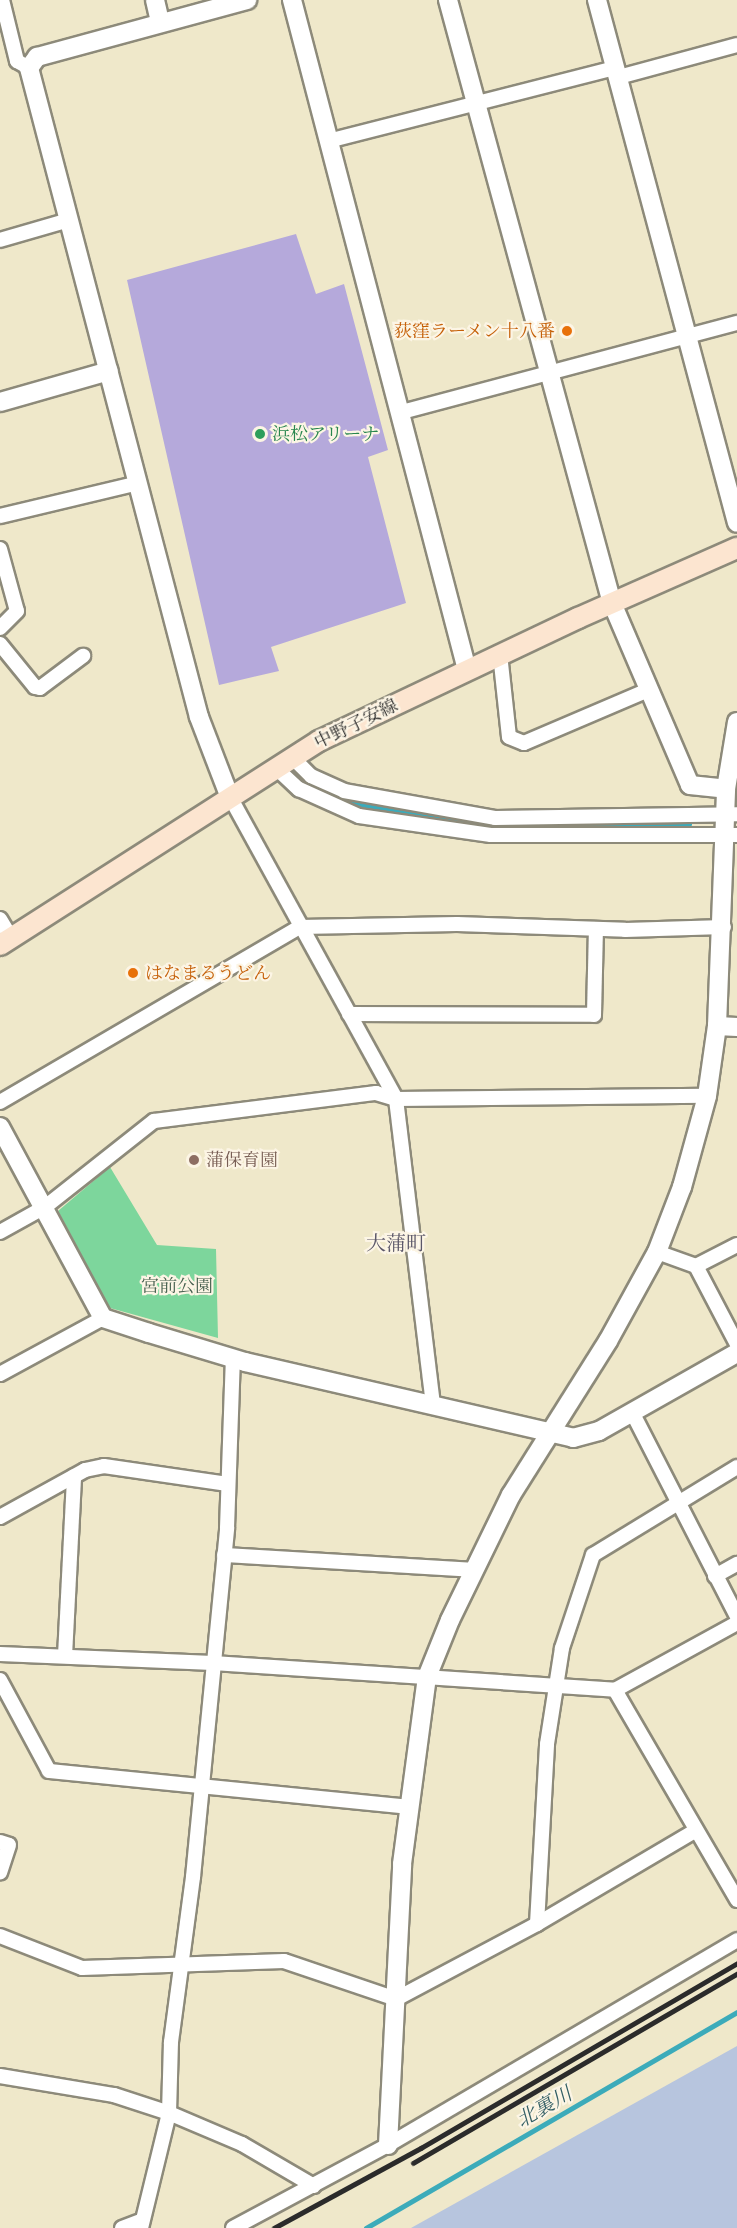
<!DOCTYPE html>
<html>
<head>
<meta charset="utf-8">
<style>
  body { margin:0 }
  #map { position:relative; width:737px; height:2228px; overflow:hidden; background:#efe8ca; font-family:Alegreya,"Noto Serif JP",serif }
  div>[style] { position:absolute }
  .industrial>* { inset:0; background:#b7c5de }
  .green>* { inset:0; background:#7dd69c }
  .stream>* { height:4.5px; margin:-2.25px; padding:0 2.25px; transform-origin:2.25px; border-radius:2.25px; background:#3cabba }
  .building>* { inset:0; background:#b5a9db }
  .roads { filter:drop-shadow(2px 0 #8d8a7a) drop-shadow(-2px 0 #8d8a7a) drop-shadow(0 2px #8d8a7a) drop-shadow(0 -2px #8d8a7a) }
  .minor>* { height:14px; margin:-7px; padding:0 7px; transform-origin:7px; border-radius:7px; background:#fff }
  .tertiary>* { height:18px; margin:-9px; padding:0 9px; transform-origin:9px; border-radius:9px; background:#fff }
  .secondary>* { height:20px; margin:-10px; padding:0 10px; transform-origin:10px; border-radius:10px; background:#fce5d0 }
  .rail>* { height:4.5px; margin:-2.25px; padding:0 2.25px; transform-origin:2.25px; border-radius:2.25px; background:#2b2b2b }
  .dots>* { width:16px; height:16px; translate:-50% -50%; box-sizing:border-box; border:3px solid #fcf5e5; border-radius:50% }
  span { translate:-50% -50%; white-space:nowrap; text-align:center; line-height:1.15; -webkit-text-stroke:4.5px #fcf5e5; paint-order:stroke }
  .food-label { font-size:18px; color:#c56008 }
  .right { translate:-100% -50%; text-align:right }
  .left { translate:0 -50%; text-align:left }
  .leisure-label { font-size:18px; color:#27864d }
  .street-label { font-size:18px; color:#2b2b2b }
  .education-label { font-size:18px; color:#785e54 }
  .park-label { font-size:18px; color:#445e4d }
  .neighbourhood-label { font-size:20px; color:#5b5769 }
  .water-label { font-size:20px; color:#325e64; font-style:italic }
</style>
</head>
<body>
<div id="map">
  <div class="industrial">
    <div style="clip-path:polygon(737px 2046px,737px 2228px,411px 2228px)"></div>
  </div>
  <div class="green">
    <div style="clip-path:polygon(110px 1167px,157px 1245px,216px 1249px,218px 1338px,110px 1308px,58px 1211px)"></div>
  </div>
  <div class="stream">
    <div style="left:298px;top:776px;width:35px;rotate:33deg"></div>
    <div style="left:327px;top:795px;width:33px;rotate:16deg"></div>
    <div style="left:359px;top:804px;width:136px;rotate:8.9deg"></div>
    <div style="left:493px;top:825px;width:196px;rotate:-0.3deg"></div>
    <div style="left:366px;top:2228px;width:429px;rotate:-30.2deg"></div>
  </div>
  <div class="building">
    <div style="clip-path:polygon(296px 234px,316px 294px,344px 284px,388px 450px,368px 457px,406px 603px,271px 647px,279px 671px,219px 685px,127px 280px)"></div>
  </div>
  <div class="roads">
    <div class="minor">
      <div style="left:2px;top:0;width:63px;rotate:76.2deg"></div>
      <div style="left:17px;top:61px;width:14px;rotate:30deg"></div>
      <div style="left:619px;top:77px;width:122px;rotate:-15.2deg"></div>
      <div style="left:328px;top:141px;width:296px;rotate:-14.3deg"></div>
      <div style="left:0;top:240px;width:72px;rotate:-16.2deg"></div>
      <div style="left:402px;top:412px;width:347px;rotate:-14.9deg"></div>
      <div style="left:0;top:516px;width:142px;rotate:-13.4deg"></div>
      <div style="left:0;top:549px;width:64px;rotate:74.7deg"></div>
      <div style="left:17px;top:611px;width:24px;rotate:135deg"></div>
      <div style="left:0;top:644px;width:55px;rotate:50.9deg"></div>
      <div style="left:35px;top:687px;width:5px;rotate:11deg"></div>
      <div style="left:40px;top:688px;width:54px;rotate:-36.7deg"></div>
      <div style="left:500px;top:654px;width:83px;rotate:83.8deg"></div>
      <div style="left:509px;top:737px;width:16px;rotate:22deg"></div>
      <div style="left:524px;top:743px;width:135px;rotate:-23.1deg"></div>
      <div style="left:292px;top:757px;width:27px;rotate:45deg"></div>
      <div style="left:311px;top:776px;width:36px;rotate:24deg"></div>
      <div style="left:344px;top:791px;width:153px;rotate:10.1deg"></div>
      <div style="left:495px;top:818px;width:242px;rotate:-0.9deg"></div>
      <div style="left:275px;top:767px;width:33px;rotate:43deg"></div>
      <div style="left:299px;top:789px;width:66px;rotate:24.2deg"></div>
      <div style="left:359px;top:816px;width:133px;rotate:8.2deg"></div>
      <div style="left:491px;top:835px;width:246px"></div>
      <div style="left:229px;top:795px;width:347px;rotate:61.2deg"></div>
      <div style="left:396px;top:1099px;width:307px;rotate:83.1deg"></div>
      <div style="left:0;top:919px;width:21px;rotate:59deg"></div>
      <div style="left:349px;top:1014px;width:245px;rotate:0.2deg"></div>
      <div style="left:594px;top:1015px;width:86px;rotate:-88.7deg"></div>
      <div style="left:0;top:1102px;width:347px;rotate:-30.3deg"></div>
      <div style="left:300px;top:927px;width:157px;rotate:-1.1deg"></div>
      <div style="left:457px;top:924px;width:168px;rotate:2deg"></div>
      <div style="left:625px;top:930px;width:99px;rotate:-1.7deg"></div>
      <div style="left:0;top:1232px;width:51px;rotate:-29.1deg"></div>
      <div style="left:45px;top:1207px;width:139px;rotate:-38.3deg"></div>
      <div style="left:154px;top:1121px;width:224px;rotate:-7.2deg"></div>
      <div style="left:376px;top:1093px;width:21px;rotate:17deg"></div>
      <div style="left:396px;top:1099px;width:311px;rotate:-0.6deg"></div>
      <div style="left:657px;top:1252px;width:41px;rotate:19.7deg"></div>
      <div style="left:696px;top:1266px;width:88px;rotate:62.3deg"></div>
      <div style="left:696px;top:1266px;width:46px;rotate:-27.1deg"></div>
      <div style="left:0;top:1374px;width:117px;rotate:-28.5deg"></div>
      <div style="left:632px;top:1412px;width:229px;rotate:62.8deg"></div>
      <div style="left:0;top:1517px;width:97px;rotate:-28.9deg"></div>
      <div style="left:85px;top:1470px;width:19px;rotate:-12deg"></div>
      <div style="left:104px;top:1466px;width:125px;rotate:8.3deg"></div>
      <div style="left:224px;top:1555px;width:249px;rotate:3.4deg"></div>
      <div style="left:715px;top:1576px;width:25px;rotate:-29deg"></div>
      <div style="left:0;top:1654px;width:213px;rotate:2.4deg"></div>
      <div style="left:213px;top:1663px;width:403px;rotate:3.8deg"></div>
      <div style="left:615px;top:1690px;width:243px;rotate:59.8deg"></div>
      <div style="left:65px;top:1656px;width:180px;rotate:-87.1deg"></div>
      <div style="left:0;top:1680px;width:103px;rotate:61.7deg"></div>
      <div style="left:49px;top:1771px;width:361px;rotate:5.7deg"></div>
      <div style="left:615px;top:1690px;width:139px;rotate:-28.8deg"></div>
      <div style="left:0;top:1842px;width:9px;rotate:18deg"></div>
      <div style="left:9px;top:1845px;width:29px;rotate:108deg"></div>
      <div style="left:537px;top:1924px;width:180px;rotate:-86.8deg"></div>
      <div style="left:547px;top:1744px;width:97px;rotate:-81.1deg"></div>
      <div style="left:562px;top:1648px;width:98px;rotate:-71.6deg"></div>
      <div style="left:593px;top:1555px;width:169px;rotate:-31.4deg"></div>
      <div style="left:0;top:1936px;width:88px;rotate:21.3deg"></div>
      <div style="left:82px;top:1968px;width:202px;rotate:-2deg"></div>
      <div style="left:284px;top:1961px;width:118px;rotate:18.7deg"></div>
      <div style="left:396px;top:1999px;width:160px;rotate:-28deg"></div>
      <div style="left:537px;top:1924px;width:183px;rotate:-30.5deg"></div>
      <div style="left:0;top:2076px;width:116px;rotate:9.5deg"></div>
      <div style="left:114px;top:2095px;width:58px;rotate:18.1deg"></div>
      <div style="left:169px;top:2113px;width:79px;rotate:23deg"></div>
      <div style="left:242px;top:2144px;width:83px;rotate:30.3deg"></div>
      <div style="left:122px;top:2228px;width:19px;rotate:-21deg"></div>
      <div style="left:141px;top:2228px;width:118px;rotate:-76.3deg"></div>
      <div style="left:169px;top:2113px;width:71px;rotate:-88.4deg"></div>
      <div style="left:171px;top:2042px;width:166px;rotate:-82.4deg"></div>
      <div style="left:193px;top:1877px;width:351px;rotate:-84.4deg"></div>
      <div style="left:227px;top:1528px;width:170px;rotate:-88deg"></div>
      <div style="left:233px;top:2228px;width:176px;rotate:-28.2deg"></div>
      <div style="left:388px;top:2145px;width:405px;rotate:-30.4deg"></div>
    </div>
    <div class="tertiary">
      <div style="left:155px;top:0;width:22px;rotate:77deg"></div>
      <div style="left:292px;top:0;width:692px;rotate:75.36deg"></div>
      <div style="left:448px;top:0;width:625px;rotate:74.79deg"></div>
      <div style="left:612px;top:603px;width:198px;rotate:66.8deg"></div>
      <div style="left:690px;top:785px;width:36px;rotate:6deg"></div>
      <div style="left:597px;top:0;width:541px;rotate:75.01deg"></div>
      <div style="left:0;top:402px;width:113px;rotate:-15.9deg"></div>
      <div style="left:229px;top:795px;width:84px;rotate:-111deg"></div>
      <div style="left:199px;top:717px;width:671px;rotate:-104.68deg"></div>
      <div style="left:29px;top:68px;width:14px;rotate:-54deg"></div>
      <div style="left:37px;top:57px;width:218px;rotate:-15.2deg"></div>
      <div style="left:717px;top:1026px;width:20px;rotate:3deg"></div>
      <div style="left:0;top:1127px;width:217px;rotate:61.7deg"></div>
      <div style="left:103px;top:1318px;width:48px;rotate:18.1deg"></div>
      <div style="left:149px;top:1333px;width:100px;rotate:16.8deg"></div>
      <div style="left:245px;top:1362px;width:337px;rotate:13deg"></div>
      <div style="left:573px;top:1438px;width:27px;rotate:-15deg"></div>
      <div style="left:599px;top:1431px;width:159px;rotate:-29.5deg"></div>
      <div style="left:388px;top:2145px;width:281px;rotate:-87.1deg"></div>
      <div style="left:402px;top:1864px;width:189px;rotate:-82.4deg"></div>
      <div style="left:427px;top:1677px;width:61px;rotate:-68deg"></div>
      <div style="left:450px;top:1620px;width:139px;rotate:-64deg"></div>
      <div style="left:511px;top:1495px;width:182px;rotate:-57.8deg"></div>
      <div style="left:608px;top:1341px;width:102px;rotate:-61.2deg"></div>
      <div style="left:657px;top:1252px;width:70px;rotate:-69deg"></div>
      <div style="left:682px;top:1187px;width:94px;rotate:-74.6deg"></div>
      <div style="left:707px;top:1096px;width:71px;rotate:-81.9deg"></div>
      <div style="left:717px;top:1026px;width:237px;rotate:-87.8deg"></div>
      <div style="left:726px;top:789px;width:68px;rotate:-80.7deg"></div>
    </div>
    <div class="secondary">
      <div style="left:0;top:945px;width:379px;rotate:-32.6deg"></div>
      <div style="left:319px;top:741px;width:287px;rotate:-25.4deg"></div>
      <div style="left:578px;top:618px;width:174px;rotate:-23.8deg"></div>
    </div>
  </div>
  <div class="rail">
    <div style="left:413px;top:2163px;width:375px;rotate:-30.3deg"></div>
    <div style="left:274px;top:2228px;width:167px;rotate:-28.6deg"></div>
    <div style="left:421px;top:2148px;width:366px;rotate:-30.3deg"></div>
  </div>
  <div class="dots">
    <div style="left:567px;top:331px;background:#e8710a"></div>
    <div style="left:260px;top:434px;background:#2e9e5b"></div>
    <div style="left:133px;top:973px;background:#e8710a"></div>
    <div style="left:194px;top:1160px;background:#8d6e63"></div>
  </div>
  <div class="food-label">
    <span class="right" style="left:555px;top:331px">荻窪ラーメン十八番</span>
    <span class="left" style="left:145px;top:973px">はなまるうどん</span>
  </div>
  <div class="leisure-label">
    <span class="left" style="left:272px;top:434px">浜松アリーナ</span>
  </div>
  <div class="street-label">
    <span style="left:356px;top:724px;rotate:-26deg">中野子安線</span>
  </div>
  <div class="education-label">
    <span class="left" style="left:206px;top:1160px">蒲保育園</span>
  </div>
  <div class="park-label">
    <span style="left:177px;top:1286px">宮前公園</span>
  </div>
  <div class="neighbourhood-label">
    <span style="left:396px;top:1243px">大蒲町</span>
  </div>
  <div class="water-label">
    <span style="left:544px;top:2107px;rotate:-30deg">北裏川</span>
  </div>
</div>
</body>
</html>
